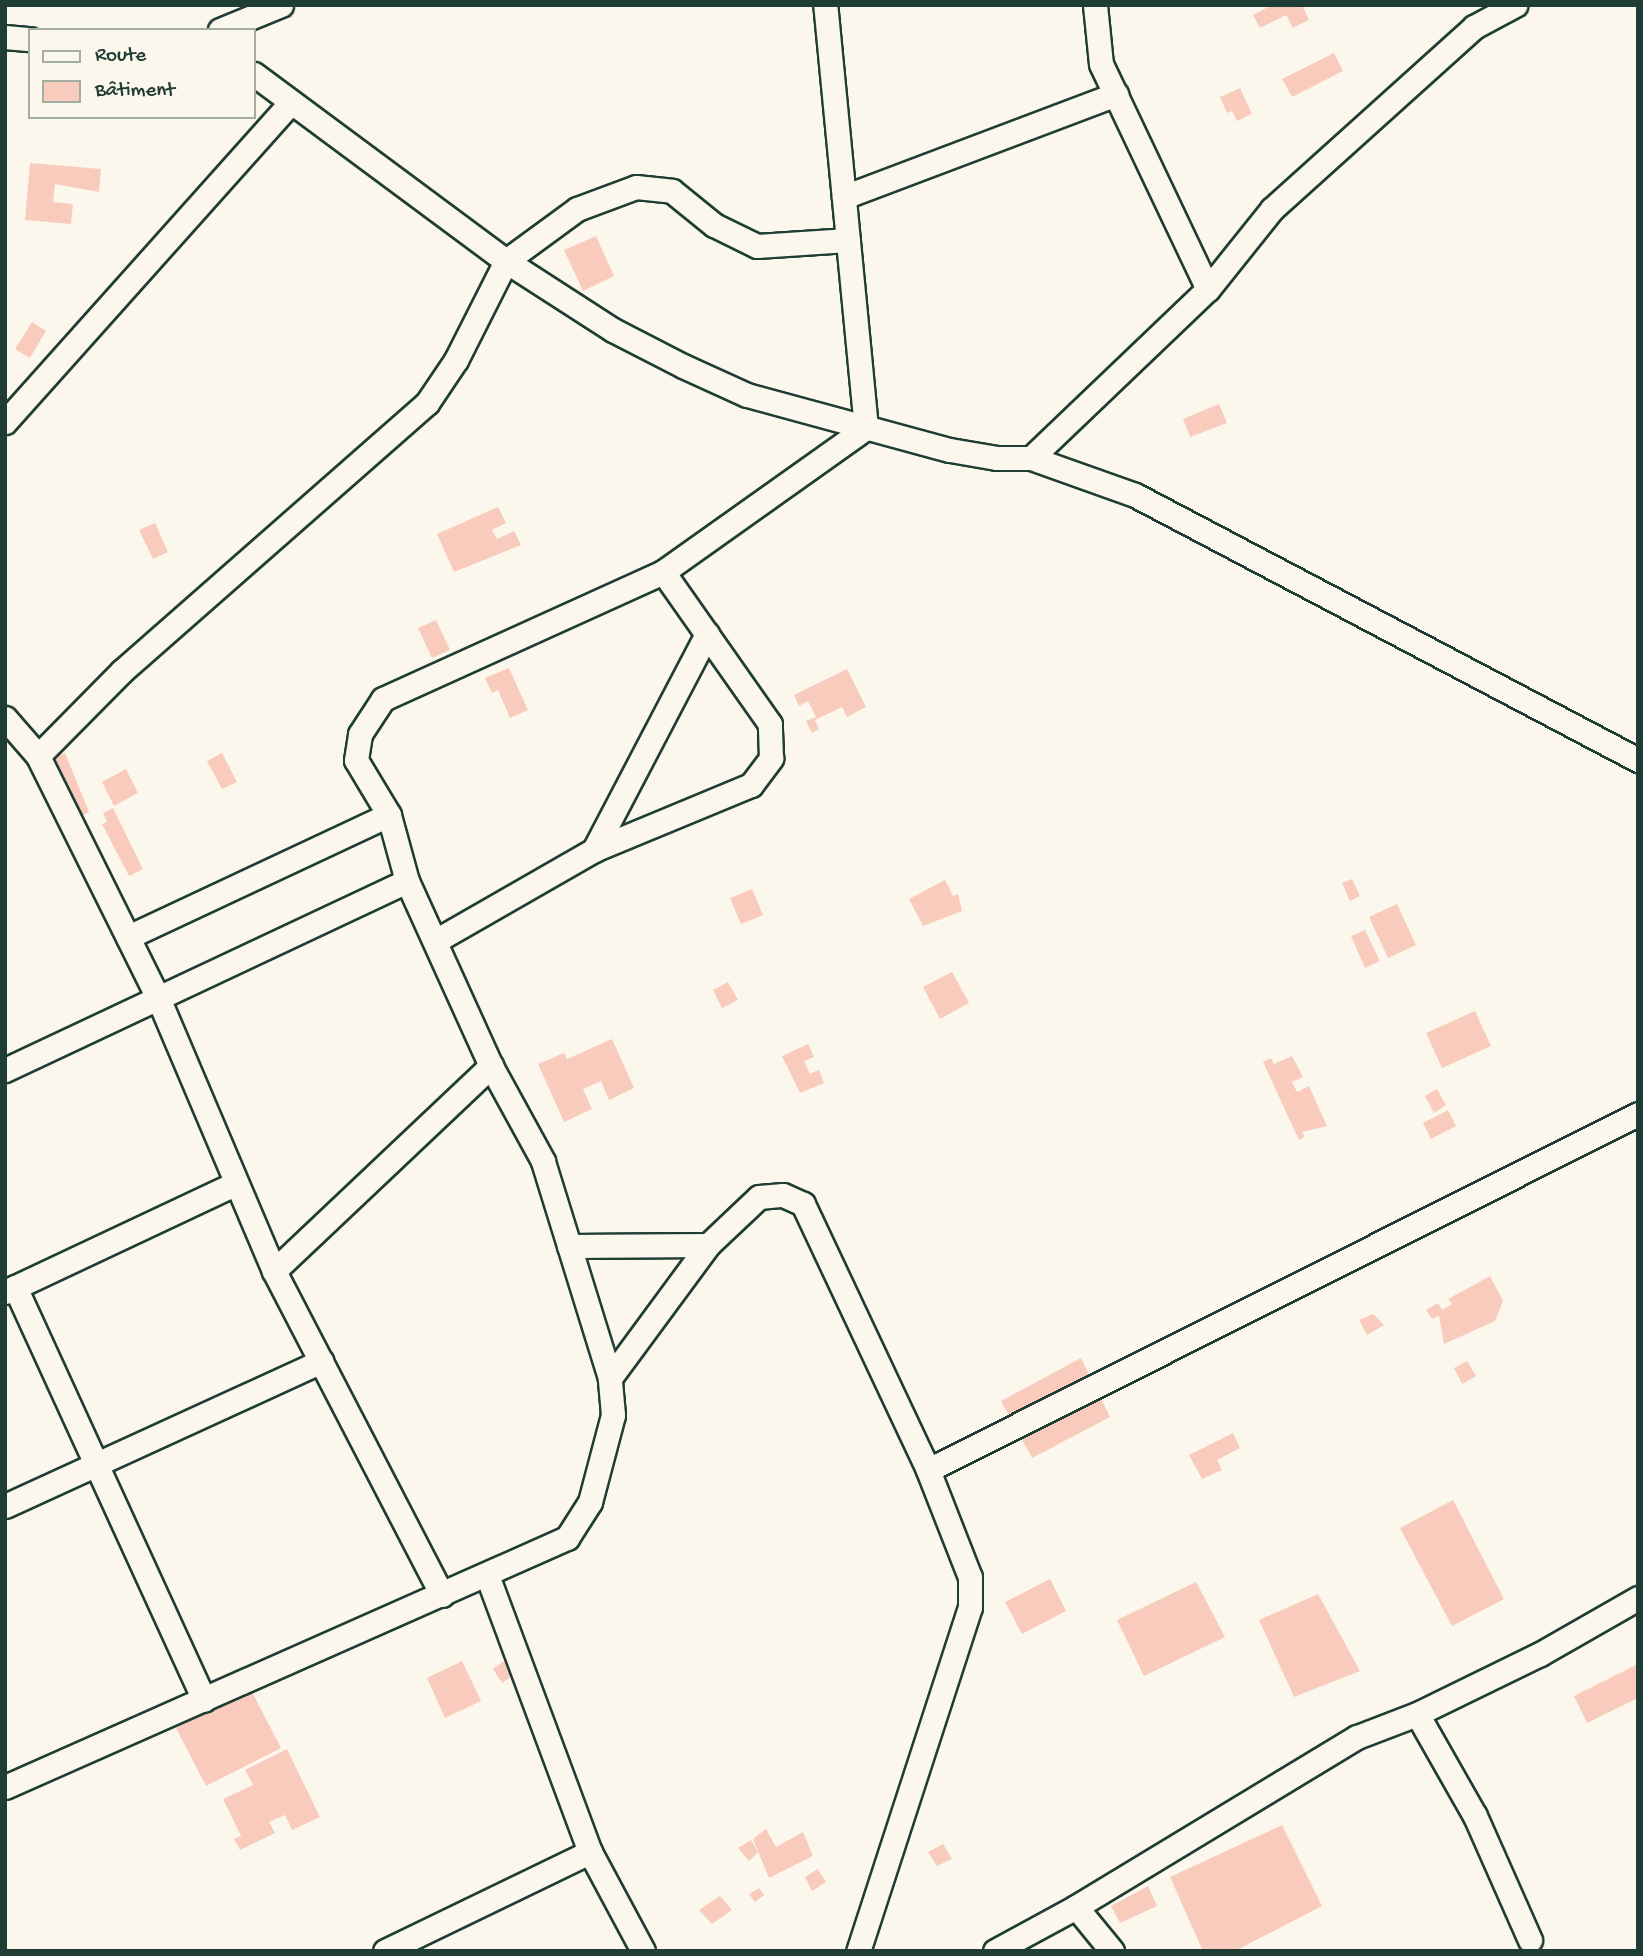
<!DOCTYPE html>
<html>
<head>
<meta charset="utf-8">
<style>
  body { margin:0 }
  #map { position:relative; width:1643px; height:1956px; overflow:hidden; background:#fbf7ec; font-family:"Gochi Hand",sans-serif }
  div>[style] { position:absolute }
  .building>* { inset:0; background:#f9cbbd }
  .roads { filter:drop-shadow(2px 0 #1f3d34) drop-shadow(-2px 0 #1f3d34) drop-shadow(0 2px #1f3d34) drop-shadow(0 -2px #1f3d34) }
  .minor>* { height:23px; margin:-11.5px; padding:0 11.5px; transform-origin:11.5px; border-radius:11.5px; background:#fbf7ec }
  span { translate:-50% -50%; white-space:nowrap; text-align:center; line-height:1.15; -webkit-text-stroke:5px #fbf7ec; paint-order:stroke }
  .frame { position:absolute; inset:0; border:7px solid #1f3d34; pointer-events:none }
  .legend { position:absolute; left:28px; top:28px; width:228px; height:91px; box-sizing:border-box; background:#fbf7ec; border:2px solid #a3ada2; margin:0; padding:9px 12px; list-style:none; font-size:21px; color:#1f3d34 }
  .legend li { display:flex; align-items:center; gap:14px; height:35px }
  .legend b { width:35px; border:2px solid #a3ada2 }
</style>
</head>
<body>
<div id="map">
  <div class="building">
    <div style="clip-path:polygon(1272px 5px,1302px 5px,1309px 20px,1293px 28px,1286px 15px,1260px 28px,1253px 15px)"></div>
    <div style="clip-path:polygon(1334px 53px,1343px 71px,1292px 97px,1282px 79px)"></div>
    <div style="clip-path:polygon(1240px 88px,1252px 114px,1237px 121px,1232px 111px,1227px 113px,1220px 97px)"></div>
    <div style="clip-path:polygon(30px 163px,101px 169px,99px 192px,55px 184px,53px 202px,73px 204px,71px 224px,25px 220px)"></div>
    <div style="clip-path:polygon(596px 236px,614px 276px,583px 291px,564px 250px)"></div>
    <div style="clip-path:polygon(32px 322px,46px 331px,30px 358px,15px 349px)"></div>
    <div style="clip-path:polygon(1219px 404px,1227px 423px,1190px 437px,1183px 419px)"></div>
    <div style="clip-path:polygon(498px 507px,506px 523px,492px 530px,497px 539px,514px 531px,521px 545px,454px 572px,437px 534px)"></div>
    <div style="clip-path:polygon(155px 523px,168px 552px,153px 559px,139px 530px)"></div>
    <div style="clip-path:polygon(436px 620px,450px 650px,432px 658px,418px 628px)"></div>
    <div style="clip-path:polygon(509px 668px,528px 710px,510px 718px,498px 690px,492px 693px,485px 678px)"></div>
    <div style="clip-path:polygon(847px 669px,866px 707px,847px 717px,842px 707px,815px 720px,819px 729px,812px 733px,806px 721px,816px 717px,808px 701px,799px 706px,794px 695px)"></div>
    <div style="clip-path:polygon(65px 753px,89px 812px,73px 821px,44px 763px)"></div>
    <div style="clip-path:polygon(222px 753px,237px 782px,222px 789px,207px 761px)"></div>
    <div style="clip-path:polygon(126px 769px,138px 793px,114px 806px,102px 782px)"></div>
    <div style="clip-path:polygon(113px 808px,143px 869px,129px 876px,102px 824px,107px 822px,103px 813px)"></div>
    <div style="clip-path:polygon(1352px 879px,1360px 896px,1350px 901px,1342px 883px)"></div>
    <div style="clip-path:polygon(945px 880px,953px 896px,958px 894px,962px 911px,923px 926px,909px 899px)"></div>
    <div style="clip-path:polygon(752px 889px,763px 915px,741px 924px,730px 898px)"></div>
    <div style="clip-path:polygon(1397px 904px,1416px 945px,1388px 958px,1369px 917px)"></div>
    <div style="clip-path:polygon(1365px 930px,1380px 961px,1365px 968px,1351px 936px)"></div>
    <div style="clip-path:polygon(952px 972px,969px 1003px,940px 1019px,923px 987px)"></div>
    <div style="clip-path:polygon(728px 982px,738px 1000px,722px 1008px,713px 990px)"></div>
    <div style="clip-path:polygon(1475px 1011px,1491px 1046px,1442px 1068px,1426px 1033px)"></div>
    <div style="clip-path:polygon(612px 1039px,634px 1088px,609px 1100px,601px 1081px,583px 1089px,592px 1109px,564px 1122px,538px 1064px,564px 1053px,567px 1059px)"></div>
    <div style="clip-path:polygon(808px 1044px,814px 1057px,804px 1061px,810px 1074px,819px 1070px,824px 1083px,800px 1093px,782px 1056px)"></div>
    <div style="clip-path:polygon(1292px 1056px,1303px 1077px,1292px 1082px,1297px 1092px,1309px 1086px,1327px 1126px,1302px 1132px,1305px 1137px,1299px 1140px,1263px 1062px,1271px 1058px,1274px 1064px)"></div>
    <div style="clip-path:polygon(1437px 1089px,1446px 1105px,1434px 1113px,1425px 1096px)"></div>
    <div style="clip-path:polygon(1448px 1110px,1456px 1126px,1431px 1139px,1423px 1123px)"></div>
    <div style="clip-path:polygon(1490px 1276px,1503px 1301px,1495px 1321px,1444px 1344px,1439px 1316px,1432px 1319px,1426px 1310px,1438px 1303px,1442px 1310px,1452px 1304px,1448px 1299px)"></div>
    <div style="clip-path:polygon(1373px 1314px,1384px 1325px,1367px 1335px,1359px 1320px)"></div>
    <div style="clip-path:polygon(1081px 1358px,1110px 1417px,1032px 1458px,1001px 1401px)"></div>
    <div style="clip-path:polygon(1467px 1361px,1476px 1376px,1462px 1384px,1454px 1368px)"></div>
    <div style="clip-path:polygon(1233px 1433px,1240px 1448px,1217px 1460px,1222px 1470px,1202px 1479px,1189px 1455px)"></div>
    <div style="clip-path:polygon(1453px 1500px,1504px 1599px,1452px 1626px,1400px 1528px)"></div>
    <div style="clip-path:polygon(1050px 1579px,1066px 1611px,1022px 1634px,1005px 1602px)"></div>
    <div style="clip-path:polygon(1196px 1582px,1225px 1637px,1144px 1676px,1117px 1620px)"></div>
    <div style="clip-path:polygon(1318px 1594px,1360px 1671px,1294px 1697px,1259px 1620px)"></div>
    <div style="clip-path:polygon(462px 1661px,481px 1701px,445px 1718px,427px 1678px)"></div>
    <div style="clip-path:polygon(504px 1661px,513px 1675px,502px 1683px,493px 1669px)"></div>
    <div style="clip-path:polygon(1638px 1664px,1638px 1698px,1587px 1723px,1574px 1696px)"></div>
    <div style="clip-path:polygon(251px 1690px,281px 1748px,206px 1786px,176px 1728px)"></div>
    <div style="clip-path:polygon(287px 1749px,320px 1817px,292px 1830px,285px 1815px,269px 1822px,275px 1833px,240px 1850px,234px 1839px,241px 1836px,223px 1799px,253px 1785px,245px 1770px)"></div>
    <div style="clip-path:polygon(1282px 1825px,1322px 1906px,1235px 1951px,1203px 1951px,1170px 1877px)"></div>
    <div style="clip-path:polygon(766px 1829px,776px 1847px,803px 1832px,813px 1856px,769px 1878px,753px 1839px)"></div>
    <div style="clip-path:polygon(751px 1840px,758px 1852px,749px 1861px,738px 1848px)"></div>
    <div style="clip-path:polygon(943px 1844px,952px 1859px,937px 1866px,928px 1852px)"></div>
    <div style="clip-path:polygon(818px 1869px,826px 1882px,812px 1891px,805px 1877px)"></div>
    <div style="clip-path:polygon(1148px 1886px,1157px 1906px,1120px 1923px,1111px 1906px)"></div>
    <div style="clip-path:polygon(759px 1888px,764px 1895px,755px 1902px,749px 1894px)"></div>
    <div style="clip-path:polygon(720px 1896px,732px 1910px,712px 1924px,699px 1910px)"></div>
  </div>
  <div class="roads">
    <div class="minor">
      <div style="left:1095px;top:5px;width:59px;rotate:84.2deg"></div>
      <div style="left:1101px;top:64px;width:249px;rotate:64.6deg"></div>
      <div style="left:220px;top:30px;width:66px;rotate:-22.3deg"></div>
      <div style="left:5px;top:37px;width:25px;rotate:5deg"></div>
      <div style="left:254px;top:74px;width:314px;rotate:36.6deg"></div>
      <div style="left:506px;top:261px;width:127px;rotate:32.8deg"></div>
      <div style="left:613px;top:330px;width:79px;rotate:27.2deg"></div>
      <div style="left:683px;top:366px;width:70px;rotate:24.4deg"></div>
      <div style="left:747px;top:395px;width:210px;rotate:15.2deg"></div>
      <div style="left:950px;top:450px;width:48px;rotate:9.7deg"></div>
      <div style="left:997px;top:458px;width:34px"></div>
      <div style="left:1031px;top:458px;width:110px;rotate:19.6deg"></div>
      <div style="left:1135px;top:495px;width:569px;rotate:27.78deg"></div>
      <div style="left:844px;top:197px;width:291px;rotate:-20.7deg"></div>
      <div style="left:5px;top:422px;width:428px;rotate:-48.2deg"></div>
      <div style="left:1031px;top:458px;width:245px;rotate:-43.7deg"></div>
      <div style="left:1208px;top:289px;width:102px;rotate:-51.3deg"></div>
      <div style="left:1272px;top:209px;width:272px;rotate:-42deg"></div>
      <div style="left:1474px;top:27px;width:47px;rotate:-28.2deg"></div>
      <div style="left:5px;top:718px;width:50px;rotate:49deg"></div>
      <div style="left:594px;top:850px;width:244px;rotate:-62.4deg"></div>
      <div style="left:128px;top:937px;width:288px;rotate:-25.1deg"></div>
      <div style="left:437px;top:940px;width:181px;rotate:-29.8deg"></div>
      <div style="left:594px;top:850px;width:170px;rotate:-22.5deg"></div>
      <div style="left:751px;top:785px;width:34px;rotate:-53deg"></div>
      <div style="left:771px;top:758px;width:34px;rotate:-92deg"></div>
      <div style="left:770px;top:724px;width:186px;rotate:-125.1deg"></div>
      <div style="left:663px;top:572px;width:249px;rotate:-35.4deg"></div>
      <div style="left:866px;top:428px;width:425px;rotate:-95.5deg"></div>
      <div style="left:5px;top:1070px;width:444px;rotate:-25.2deg"></div>
      <div style="left:569px;top:1246px;width:139px;rotate:-0.4deg"></div>
      <div style="left:274px;top:1271px;width:299px;rotate:-43.4deg"></div>
      <div style="left:491px;top:1066px;width:203px;rotate:-114.4deg"></div>
      <div style="left:407px;top:881px;width:68px;rotate:-105.3deg"></div>
      <div style="left:389px;top:815px;width:64px;rotate:-121deg"></div>
      <div style="left:356px;top:760px;width:26px;rotate:-81deg"></div>
      <div style="left:360px;top:734px;width:42px;rotate:-56.7deg"></div>
      <div style="left:383px;top:699px;width:307px;rotate:-24.4deg"></div>
      <div style="left:15px;top:1287px;width:454px;rotate:65.4deg"></div>
      <div style="left:5px;top:1292px;width:253px;rotate:-25.2deg"></div>
      <div style="left:610px;top:1378px;width:165px;rotate:-53.6deg"></div>
      <div style="left:708px;top:1245px;width:70px;rotate:-43.3deg"></div>
      <div style="left:759px;top:1197px;width:24px;rotate:-5deg"></div>
      <div style="left:783px;top:1195px;width:22px;rotate:24deg"></div>
      <div style="left:803px;top:1204px;width:294px;rotate:64.8deg"></div>
      <div style="left:928px;top:1470px;width:115px;rotate:68.6deg"></div>
      <div style="left:970px;top:1577px;width:30px;rotate:90deg"></div>
      <div style="left:970px;top:1607px;width:362px;rotate:108deg"></div>
      <div style="left:928px;top:1470px;width:794px;rotate:-26.63deg"></div>
      <div style="left:5px;top:1506px;width:348px;rotate:-24.6deg"></div>
      <div style="left:487px;top:1575px;width:296px;rotate:69.6deg"></div>
      <div style="left:590px;top:1852px;width:112px;rotate:61.8deg"></div>
      <div style="left:442px;top:1595px;width:365px;rotate:-117.4deg"></div>
      <div style="left:274px;top:1271px;width:294px;rotate:-113deg"></div>
      <div style="left:159px;top:1000px;width:272px;rotate:-116.4deg"></div>
      <div style="left:38px;top:756px;width:120px;rotate:-45.3deg"></div>
      <div style="left:122px;top:671px;width:406px;rotate:-41.3deg"></div>
      <div style="left:427px;top:403px;width:52px;rotate:-56deg"></div>
      <div style="left:456px;top:360px;width:111px;rotate:-63.2deg"></div>
      <div style="left:506px;top:261px;width:88px;rotate:-36.2deg"></div>
      <div style="left:577px;top:209px;width:63px;rotate:-20.4deg"></div>
      <div style="left:636px;top:187px;width:36px;rotate:6deg"></div>
      <div style="left:672px;top:191px;width:54px;rotate:39deg"></div>
      <div style="left:714px;top:225px;width:48px;rotate:26deg"></div>
      <div style="left:757px;top:246px;width:91px;rotate:-3.8deg"></div>
      <div style="left:5px;top:1787px;width:615px;rotate:-23.9deg"></div>
      <div style="left:567px;top:1538px;width:43px;rotate:-57.4deg"></div>
      <div style="left:590px;top:1502px;width:90px;rotate:-75.2deg"></div>
      <div style="left:613px;top:1415px;width:37px;rotate:-95deg"></div>
      <div style="left:610px;top:1378px;width:227px;rotate:-107.2deg"></div>
      <div style="left:543px;top:1161px;width:108px;rotate:-118.7deg"></div>
      <div style="left:1076px;top:1907px;width:57px;rotate:50.7deg"></div>
      <div style="left:1530px;top:1940px;width:136px;rotate:-113.9deg"></div>
      <div style="left:1475px;top:1816px;width:117px;rotate:-119.6deg"></div>
      <div style="left:1417px;top:1714px;width:137px;rotate:-26deg"></div>
      <div style="left:1540px;top:1654px;width:113px;rotate:-29.7deg"></div>
      <div style="left:385px;top:1951px;width:228px;rotate:-25.8deg"></div>
      <div style="left:995px;top:1951px;width:92px;rotate:-28.5deg"></div>
      <div style="left:1076px;top:1907px;width:328px;rotate:-31.2deg"></div>
      <div style="left:1357px;top:1737px;width:64px;rotate:-21deg"></div>
    </div>
  </div>
  <div class="frame"></div>
  <ul class="legend">
  <li><b style="height:9px;background:#fbf7ec"></b>Route</li>
  <li><b style="height:19px;background:#f9cbbd"></b>Bâtiment</li>
  </ul>
</div>
</body>
</html>
